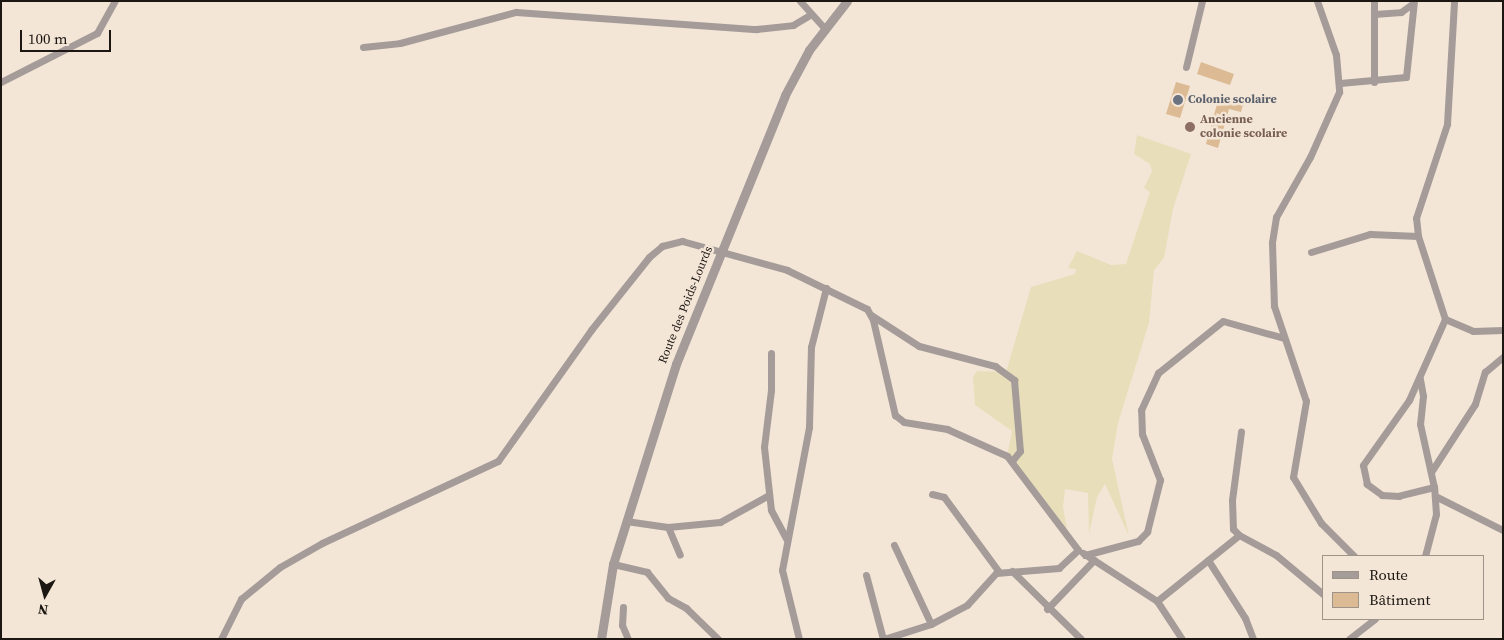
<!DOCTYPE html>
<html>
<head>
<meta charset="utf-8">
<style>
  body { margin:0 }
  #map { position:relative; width:1504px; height:640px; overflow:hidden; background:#f4e6d7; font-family:"Source Serif 4",serif }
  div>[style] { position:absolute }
  .sand>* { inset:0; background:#e8dfba }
  .building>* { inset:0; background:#dbba94 }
  .minor>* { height:7px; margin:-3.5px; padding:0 3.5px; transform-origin:3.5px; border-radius:3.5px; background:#a59c9a }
  .tertiary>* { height:9px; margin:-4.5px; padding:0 4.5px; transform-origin:4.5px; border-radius:4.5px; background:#a59c9a }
  .dots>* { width:14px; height:14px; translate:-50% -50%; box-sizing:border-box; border:2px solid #f4e6d7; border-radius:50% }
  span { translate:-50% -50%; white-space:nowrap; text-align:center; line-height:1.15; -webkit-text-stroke:5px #f4e6d7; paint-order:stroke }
  .worship-label { font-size:12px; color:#5b616d; font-weight:700 }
  .left { translate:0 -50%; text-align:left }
  .education-label { font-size:12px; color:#785e54; font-weight:700 }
  .street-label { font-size:12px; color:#1c1712 }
  .frame { position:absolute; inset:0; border:2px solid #1c1712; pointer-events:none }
  .legend { position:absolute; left:1322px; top:555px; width:162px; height:65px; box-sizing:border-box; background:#f4e6d7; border:1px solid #9e9388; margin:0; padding:6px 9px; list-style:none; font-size:15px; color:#1c1712 }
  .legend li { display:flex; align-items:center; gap:10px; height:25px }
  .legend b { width:25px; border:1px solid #9e9388 }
  .north { position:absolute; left:20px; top:570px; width:50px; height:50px; -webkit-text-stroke:4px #f4e6d7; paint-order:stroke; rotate:187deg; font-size:14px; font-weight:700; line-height:20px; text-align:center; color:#1c1712 }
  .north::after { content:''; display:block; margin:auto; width:18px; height:22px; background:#1c1712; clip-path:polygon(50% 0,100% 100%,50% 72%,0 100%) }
  .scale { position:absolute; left:20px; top:30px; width:91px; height:22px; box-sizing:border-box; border:2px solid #1c1712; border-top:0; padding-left:6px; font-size:15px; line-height:18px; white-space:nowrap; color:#1c1712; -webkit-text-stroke:4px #f4e6d7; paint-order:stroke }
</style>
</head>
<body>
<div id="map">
  <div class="sand">
    <div style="clip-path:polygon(1137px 135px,1191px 154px,1173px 209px,1164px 258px,1154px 270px,1149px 323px,1118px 423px,1112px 459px,1129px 536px,1105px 484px,1097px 497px,1089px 534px,1088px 493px,1065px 489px,1063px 507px,1069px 539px,1007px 456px,1012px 431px,975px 405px,973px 377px,977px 371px,1006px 372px,1031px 287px,1075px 274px,1076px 269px,1068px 268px,1077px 251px,1111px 265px,1126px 264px,1150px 192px,1144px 188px,1152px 171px,1150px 164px,1134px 154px)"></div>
  </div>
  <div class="building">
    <div style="clip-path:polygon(1201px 62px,1234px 74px,1230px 85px,1197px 74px)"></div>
    <div style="clip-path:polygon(1176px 82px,1190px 86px,1180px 118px,1166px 114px)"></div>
    <div style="clip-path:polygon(1226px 96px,1244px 101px,1241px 112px,1229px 109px,1218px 148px,1206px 144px,1219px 97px)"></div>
  </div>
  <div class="minor">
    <div style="left:800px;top:1px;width:38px;rotate:48deg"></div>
    <div style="left:1317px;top:1px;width:57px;rotate:70.6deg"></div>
    <div style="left:1336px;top:55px;width:37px;rotate:85deg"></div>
    <div style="left:1339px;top:92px;width:71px;rotate:114deg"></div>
    <div style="left:1310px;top:157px;width:69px;rotate:119.5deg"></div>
    <div style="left:1276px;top:217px;width:26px;rotate:99deg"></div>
    <div style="left:1272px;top:243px;width:63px;rotate:88.2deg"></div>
    <div style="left:1274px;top:306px;width:100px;rotate:71.4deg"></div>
    <div style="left:1306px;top:401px;width:77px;rotate:99.7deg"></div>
    <div style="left:1293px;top:477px;width:54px;rotate:58.7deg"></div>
    <div style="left:1321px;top:523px;width:47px;rotate:45deg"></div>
    <div style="left:1374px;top:1px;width:81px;rotate:90deg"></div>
    <div style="left:1374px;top:14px;width:27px;rotate:-4deg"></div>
    <div style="left:1401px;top:12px;width:14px;rotate:-36deg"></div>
    <div style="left:363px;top:47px;width:37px;rotate:-6deg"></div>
    <div style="left:400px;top:43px;width:120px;rotate:-15deg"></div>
    <div style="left:516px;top:12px;width:241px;rotate:4.1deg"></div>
    <div style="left:756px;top:29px;width:37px;rotate:-6deg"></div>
    <div style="left:793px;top:25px;width:21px;rotate:-31deg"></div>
    <div style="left:1186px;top:67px;width:68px;rotate:-76.4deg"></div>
    <div style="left:1px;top:82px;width:108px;rotate:-27deg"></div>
    <div style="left:97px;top:33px;width:37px;rotate:-61deg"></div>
    <div style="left:1340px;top:83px;width:66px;rotate:-5.2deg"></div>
    <div style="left:1406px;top:77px;width:76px;rotate:-84deg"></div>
    <div style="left:1311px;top:252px;width:62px;rotate:-17deg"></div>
    <div style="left:1370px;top:234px;width:48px;rotate:2.4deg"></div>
    <div style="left:871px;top:315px;width:57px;rotate:32.9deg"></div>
    <div style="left:919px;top:346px;width:79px;rotate:14.7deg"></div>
    <div style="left:995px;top:366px;width:24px;rotate:36deg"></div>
    <div style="left:1014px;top:380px;width:71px;rotate:85.2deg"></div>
    <div style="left:1020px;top:451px;width:13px;rotate:129deg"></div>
    <div style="left:1445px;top:319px;width:87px;rotate:-108deg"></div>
    <div style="left:1418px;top:236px;width:18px;rotate:-96deg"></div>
    <div style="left:1416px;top:218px;width:99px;rotate:-71.7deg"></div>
    <div style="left:1447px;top:124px;width:123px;rotate:-86.7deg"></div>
    <div style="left:771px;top:353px;width:37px;rotate:90deg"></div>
    <div style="left:771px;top:390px;width:57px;rotate:97deg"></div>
    <div style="left:764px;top:447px;width:63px;rotate:83.7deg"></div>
    <div style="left:771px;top:510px;width:32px;rotate:62deg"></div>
    <div style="left:1420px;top:379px;width:17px;rotate:80deg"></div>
    <div style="left:1423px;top:396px;width:28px;rotate:96deg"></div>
    <div style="left:1420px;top:424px;width:65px;rotate:77.5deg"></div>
    <div style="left:1431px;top:472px;width:81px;rotate:-57.1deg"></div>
    <div style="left:1475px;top:404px;width:34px;rotate:-73deg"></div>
    <div style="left:1485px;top:372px;width:23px;rotate:-40deg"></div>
    <div style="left:932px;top:494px;width:12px;rotate:14deg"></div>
    <div style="left:944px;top:497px;width:93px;rotate:53.7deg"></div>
    <div style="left:1435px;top:496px;width:76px;rotate:26.6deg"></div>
    <div style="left:626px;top:521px;width:42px;rotate:8.1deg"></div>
    <div style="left:668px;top:527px;width:30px;rotate:67deg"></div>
    <div style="left:668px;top:527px;width:52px;rotate:-5.5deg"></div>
    <div style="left:720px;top:522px;width:56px;rotate:-28.9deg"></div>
    <div style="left:1239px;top:535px;width:8px;rotate:-135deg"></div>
    <div style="left:1233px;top:529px;width:29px;rotate:-92deg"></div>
    <div style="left:1232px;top:500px;width:69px;rotate:-82.5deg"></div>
    <div style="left:894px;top:545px;width:87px;rotate:64.9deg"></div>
    <div style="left:1083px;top:553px;width:88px;rotate:33deg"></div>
    <div style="left:1157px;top:601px;width:105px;rotate:-38.8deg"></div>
    <div style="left:1239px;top:535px;width:42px;rotate:28.4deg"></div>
    <div style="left:1276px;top:555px;width:61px;rotate:39.7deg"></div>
    <div style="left:1085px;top:555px;width:55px;rotate:-14.8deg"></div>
    <div style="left:1138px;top:541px;width:13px;rotate:-45deg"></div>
    <div style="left:1147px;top:532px;width:54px;rotate:-76deg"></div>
    <div style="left:1160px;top:480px;width:49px;rotate:-111.4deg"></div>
    <div style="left:1142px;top:434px;width:24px;rotate:-92deg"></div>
    <div style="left:1141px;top:410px;width:41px;rotate:-65.3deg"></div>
    <div style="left:1158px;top:373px;width:83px;rotate:-38.7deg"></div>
    <div style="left:1223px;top:321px;width:63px;rotate:15.6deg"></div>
    <div style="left:1425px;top:556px;width:43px;rotate:-75.3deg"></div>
    <div style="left:1436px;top:514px;width:27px;rotate:-94deg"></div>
    <div style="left:1434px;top:487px;width:36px;rotate:166deg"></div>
    <div style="left:1399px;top:496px;width:17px;rotate:-177deg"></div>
    <div style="left:1382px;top:495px;width:19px;rotate:-144deg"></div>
    <div style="left:1367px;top:484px;width:19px;rotate:-102deg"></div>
    <div style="left:1363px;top:465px;width:80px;rotate:-54.7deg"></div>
    <div style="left:1409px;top:400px;width:89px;rotate:-66deg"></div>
    <div style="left:1445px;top:319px;width:30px;rotate:23deg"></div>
    <div style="left:1473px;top:331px;width:30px;rotate:-2deg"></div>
    <div style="left:1208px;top:560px;width:69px;rotate:57.5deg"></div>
    <div style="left:1245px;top:618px;width:22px;rotate:69deg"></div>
    <div style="left:613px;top:564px;width:35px;rotate:13deg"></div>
    <div style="left:647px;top:572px;width:33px;rotate:51deg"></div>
    <div style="left:668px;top:598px;width:21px;rotate:29deg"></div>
    <div style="left:686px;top:608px;width:45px;rotate:44.1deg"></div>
    <div style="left:1012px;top:571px;width:97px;rotate:44.6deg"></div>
    <div style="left:866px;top:575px;width:66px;rotate:75.1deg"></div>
    <div style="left:1157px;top:601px;width:45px;rotate:56.7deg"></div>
    <div style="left:623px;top:607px;width:18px;rotate:93deg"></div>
    <div style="left:622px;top:625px;width:15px;rotate:67deg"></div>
    <div style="left:1047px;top:609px;width:68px;rotate:-46.2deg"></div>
    <div style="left:221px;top:639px;width:45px;rotate:-63.4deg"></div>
    <div style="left:241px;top:599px;width:50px;rotate:-39.4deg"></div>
    <div style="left:280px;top:567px;width:48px;rotate:-29.7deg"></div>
    <div style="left:322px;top:543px;width:194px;rotate:-25deg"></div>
    <div style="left:498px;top:461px;width:161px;rotate:-54.6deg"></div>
    <div style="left:591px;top:330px;width:93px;rotate:-51.5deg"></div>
    <div style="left:649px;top:257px;width:17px;rotate:-40deg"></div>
    <div style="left:662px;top:246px;width:21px;rotate:-14deg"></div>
    <div style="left:682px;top:241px;width:109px;rotate:15.4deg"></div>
    <div style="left:787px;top:270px;width:89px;rotate:26deg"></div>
    <div style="left:867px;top:309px;width:13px;rotate:61deg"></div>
    <div style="left:873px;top:320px;width:98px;rotate:77deg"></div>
    <div style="left:895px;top:415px;width:11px;rotate:38deg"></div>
    <div style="left:904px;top:422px;width:44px;rotate:9.2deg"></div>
    <div style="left:947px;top:429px;width:66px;rotate:24.2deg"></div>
    <div style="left:1007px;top:456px;width:118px;rotate:52.9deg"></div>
    <div style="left:1078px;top:550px;width:26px;rotate:137deg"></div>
    <div style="left:1059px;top:568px;width:63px;rotate:175.5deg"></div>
    <div style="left:996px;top:573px;width:43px;rotate:132.2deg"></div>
    <div style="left:967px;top:605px;width:41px;rotate:152.2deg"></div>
    <div style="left:931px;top:624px;width:49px;rotate:162.3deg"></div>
    <div style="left:799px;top:639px;width:71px;rotate:-103.8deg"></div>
    <div style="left:782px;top:570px;width:146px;rotate:-79.3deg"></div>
    <div style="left:809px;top:427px;width:80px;rotate:-88.6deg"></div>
    <div style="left:811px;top:347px;width:61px;rotate:-75.7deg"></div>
    <div style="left:1349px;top:639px;width:33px;rotate:-38deg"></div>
  </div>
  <div class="tertiary">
    <div style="left:601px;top:639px;width:76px;rotate:-80.9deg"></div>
    <div style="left:613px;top:564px;width:210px;rotate:-72.5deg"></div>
    <div style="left:676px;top:364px;width:290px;rotate:-67.9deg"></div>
    <div style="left:785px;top:95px;width:51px;rotate:-61.9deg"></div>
    <div style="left:809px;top:50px;width:62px;rotate:-52.2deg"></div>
  </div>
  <div class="dots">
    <div style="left:1178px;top:100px;background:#6b7280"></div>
    <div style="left:1190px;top:127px;background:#8d6e63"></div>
  </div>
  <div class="worship-label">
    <span class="left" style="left:1188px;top:100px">Colonie scolaire</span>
  </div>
  <div class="education-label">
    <span class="left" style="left:1200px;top:127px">Ancienne<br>colonie scolaire</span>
  </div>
  <div class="street-label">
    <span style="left:686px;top:305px;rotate:-68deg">Route des Poids-Lourds</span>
  </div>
  <div class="frame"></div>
  <ul class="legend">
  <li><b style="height:6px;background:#a59c9a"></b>Route</li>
  <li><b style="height:14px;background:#dbba94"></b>Bâtiment</li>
  </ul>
  <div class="north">N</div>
  <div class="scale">100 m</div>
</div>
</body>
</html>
